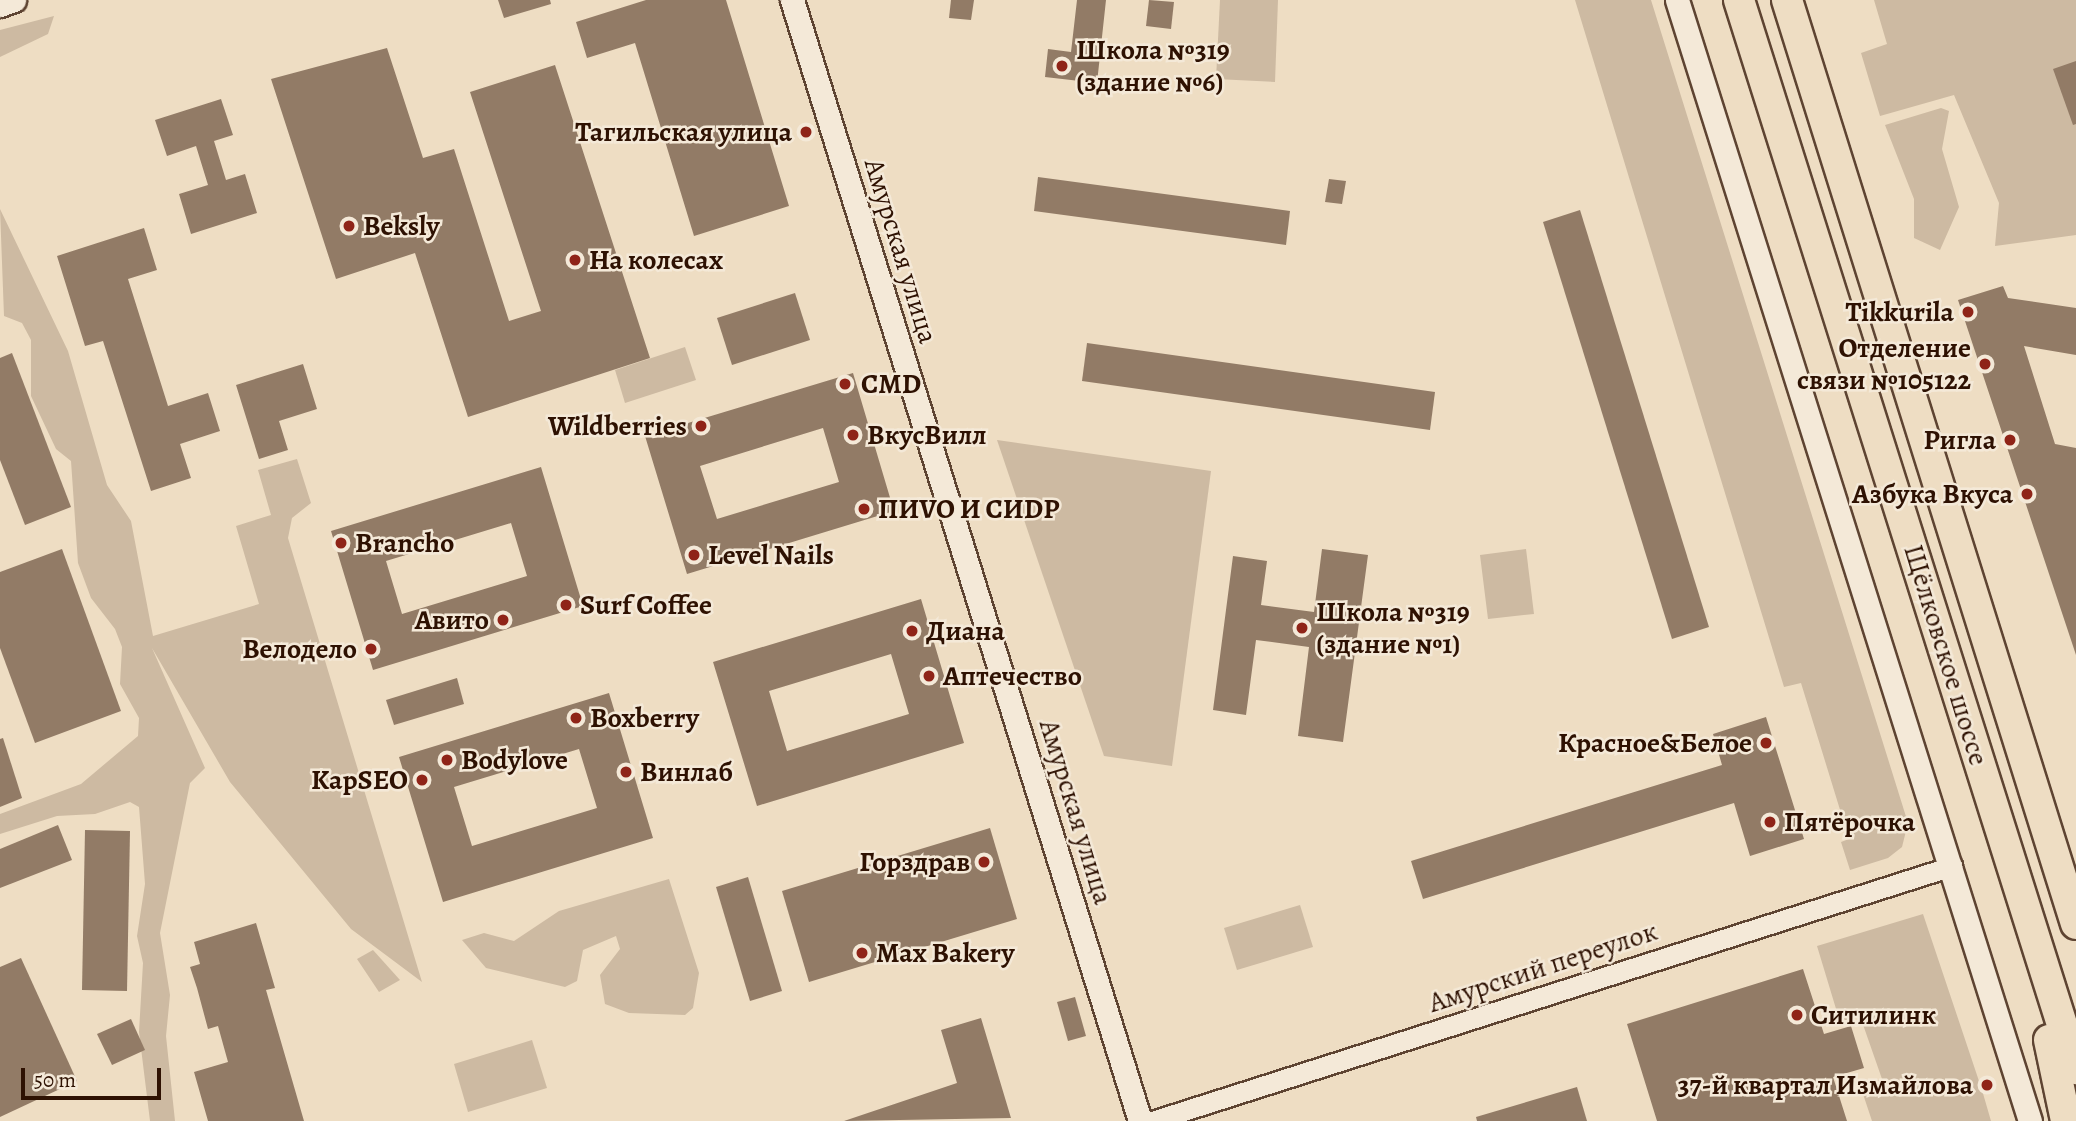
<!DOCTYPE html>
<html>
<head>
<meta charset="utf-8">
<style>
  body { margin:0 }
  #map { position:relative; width:2076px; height:1121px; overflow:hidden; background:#eeddc3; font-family:Alegreya,serif }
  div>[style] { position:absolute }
  .green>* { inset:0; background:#cdbaa2 }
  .building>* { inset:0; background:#927b66 }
  .roads { filter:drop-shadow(2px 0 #5e4432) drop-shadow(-2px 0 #5e4432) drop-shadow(0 2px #5e4432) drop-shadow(0 -2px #5e4432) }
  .minor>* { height:19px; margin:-9.5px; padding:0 9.5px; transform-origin:9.5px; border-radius:9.5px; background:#f4e9d8 }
  .tertiary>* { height:23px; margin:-11.5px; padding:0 11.5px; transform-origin:11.5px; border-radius:11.5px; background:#f4e9d8 }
  .primary>* { height:30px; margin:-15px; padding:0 15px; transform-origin:15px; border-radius:15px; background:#eeddc3 }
  .dots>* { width:19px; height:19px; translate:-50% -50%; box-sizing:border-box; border:4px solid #f4e9d8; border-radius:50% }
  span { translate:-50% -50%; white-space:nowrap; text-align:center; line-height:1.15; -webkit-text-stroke:5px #f4e9d8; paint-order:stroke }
  .poi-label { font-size:28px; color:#2e1102; font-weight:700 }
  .left { translate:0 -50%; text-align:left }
  .right { translate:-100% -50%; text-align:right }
  .street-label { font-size:28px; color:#2e1102 }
  .scale { position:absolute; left:21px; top:1068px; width:140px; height:32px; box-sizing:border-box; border:4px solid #2e1102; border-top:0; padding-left:9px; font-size:21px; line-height:24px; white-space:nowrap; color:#2e1102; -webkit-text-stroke:5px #f4e9d8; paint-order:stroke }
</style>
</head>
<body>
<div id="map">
  <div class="green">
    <div style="clip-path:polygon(1220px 0,1278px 0,1275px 82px,1216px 79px)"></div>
    <div style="clip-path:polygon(1575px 0,1651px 0,1908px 823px,1902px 847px,1888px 858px,1850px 870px,1841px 842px,1849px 839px,1801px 683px,1784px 687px)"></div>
    <div style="clip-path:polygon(1874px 0,2076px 0,2076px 235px,1995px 246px,1999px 203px,1954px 95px,1880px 116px,1861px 53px,1887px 44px)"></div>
    <div style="clip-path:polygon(54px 16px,48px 34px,0 57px,0 30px)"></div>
    <div style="clip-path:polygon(1941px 108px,1949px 111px,1942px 149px,1959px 207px,1940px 250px,1914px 238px,1914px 199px,1885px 125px)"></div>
    <div style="clip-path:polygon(0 209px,68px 351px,107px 485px,131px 521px,153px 636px,259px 604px,236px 526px,271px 515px,258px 470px,297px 459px,311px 503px,292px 518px,288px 538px,422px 982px,351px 929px,230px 782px,152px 648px,205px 768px,190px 783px,160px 933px,170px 995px,166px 1036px,175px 1121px,150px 1121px,139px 1032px,143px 963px,137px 936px,145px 884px,139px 807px,130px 802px,95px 814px,57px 816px,0 834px,0 814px,81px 784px,138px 736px,139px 718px,120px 684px,122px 647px,115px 629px,91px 598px,78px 563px,71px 461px,56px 449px,31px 396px,31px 340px,22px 323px,4px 316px)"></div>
    <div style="clip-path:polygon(685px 347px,696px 380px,625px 403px,615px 370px)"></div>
    <div style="clip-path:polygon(997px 440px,1211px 471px,1172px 766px,1104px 756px)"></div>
    <div style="clip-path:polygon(1526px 549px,1534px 614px,1488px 619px,1480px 555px)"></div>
    <div style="clip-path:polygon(669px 879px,699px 973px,693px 1008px,685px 1015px,629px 1013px,605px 1004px,600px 975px,620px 949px,616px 936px,583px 950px,577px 981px,565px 987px,486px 968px,462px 940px,484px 933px,514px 941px,559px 911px)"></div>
    <div style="clip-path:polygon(1300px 905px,1313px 947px,1237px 970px,1224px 928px)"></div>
    <div style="clip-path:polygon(1923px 914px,1982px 1090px,1991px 1121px,1872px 1121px,1860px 1085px,1882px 1079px,1860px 1016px,1840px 1022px,1817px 946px)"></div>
    <div style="clip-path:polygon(373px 950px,400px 980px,379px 992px,357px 959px)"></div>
    <div style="clip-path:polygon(532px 1040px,547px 1088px,468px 1112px,454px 1064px)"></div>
  </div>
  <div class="building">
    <div style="clip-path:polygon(498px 0,550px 0,551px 4px,504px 18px)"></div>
    <div style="clip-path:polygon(646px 0,726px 0,789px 206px,694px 236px,635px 43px,587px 58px,576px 22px)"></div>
    <div style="clip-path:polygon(951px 0,974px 0,971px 20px,949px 18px)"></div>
    <div style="clip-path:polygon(1077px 0,1106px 0,1097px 83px,1045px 77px,1048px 49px,1071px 52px)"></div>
    <div style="clip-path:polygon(1149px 0,1174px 2px,1171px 29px,1146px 26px)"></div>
    <div style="clip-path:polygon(387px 48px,423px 158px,454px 149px,509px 321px,541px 311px,470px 92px,555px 65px,650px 358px,468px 417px,415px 253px,336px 279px,271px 79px)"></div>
    <div style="clip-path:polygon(2076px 61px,2076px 124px,2073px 125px,2053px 69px)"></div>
    <div style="clip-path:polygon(221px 99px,233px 135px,214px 141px,226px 180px,245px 174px,257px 213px,191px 234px,179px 194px,208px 185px,196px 146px,167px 156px,155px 120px)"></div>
    <div style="clip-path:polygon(1038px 177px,1290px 211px,1286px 245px,1034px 211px)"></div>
    <div style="clip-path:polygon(1329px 179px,1346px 181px,1342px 204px,1325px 202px)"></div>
    <div style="clip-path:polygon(1580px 210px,1709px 627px,1672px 639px,1543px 222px)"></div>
    <div style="clip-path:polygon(144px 228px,157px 270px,128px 279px,168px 406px,208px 393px,220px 431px,180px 444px,191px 478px,151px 491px,103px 341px,85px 346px,57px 256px)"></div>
    <div style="clip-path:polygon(2003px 286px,2008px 298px,2076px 308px,2076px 355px,2024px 346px,2055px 444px,2076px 448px,2076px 655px,1958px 300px)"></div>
    <div style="clip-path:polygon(795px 293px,810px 340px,732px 365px,717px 318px)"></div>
    <div style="clip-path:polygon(1087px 343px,1435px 392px,1430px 430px,1082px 381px)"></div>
    <div style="clip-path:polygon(12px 353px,71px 507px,25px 525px,0 460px,0 358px)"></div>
    <div style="clip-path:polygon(303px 364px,317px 409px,279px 421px,288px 450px,259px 459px,236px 385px)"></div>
    <div style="clip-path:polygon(evenodd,853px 373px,894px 511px,687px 574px,645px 436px,853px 373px,823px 428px,839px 482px,717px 519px,700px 466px,823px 428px)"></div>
    <div style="clip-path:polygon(evenodd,541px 467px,583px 606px,373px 670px,331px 531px,541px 467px,511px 523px,527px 576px,402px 614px,386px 561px,511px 523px)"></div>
    <div style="clip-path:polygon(62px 549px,121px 711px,35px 743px,0 648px,0 572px)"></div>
    <div style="clip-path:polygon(1322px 549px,1368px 555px,1343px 742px,1298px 736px,1309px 647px,1256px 640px,1246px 715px,1213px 710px,1233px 556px,1267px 561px,1261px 605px,1314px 612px)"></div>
    <div style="clip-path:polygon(evenodd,921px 599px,964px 743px,757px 806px,713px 662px,921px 599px,891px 654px,909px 714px,787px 751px,769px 691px,891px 654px)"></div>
    <div style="clip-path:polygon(457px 678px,464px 704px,394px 725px,386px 700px)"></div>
    <div style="clip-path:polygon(evenodd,609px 693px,653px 838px,443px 902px,399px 757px,609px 693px,579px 749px,597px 808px,472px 846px,454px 787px,579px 749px)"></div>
    <div style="clip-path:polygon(1766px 717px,1804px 839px,1750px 856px,1734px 803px,1423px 899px,1411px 861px,1722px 765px,1713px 734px)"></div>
    <div style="clip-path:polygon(3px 738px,22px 798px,0 807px,0 739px)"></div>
    <div style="clip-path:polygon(58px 825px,72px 860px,0 888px,0 849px)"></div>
    <div style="clip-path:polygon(990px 828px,1017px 919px,809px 982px,782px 891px)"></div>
    <div style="clip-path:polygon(85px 830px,130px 831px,127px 991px,82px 990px)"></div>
    <div style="clip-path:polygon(748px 877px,782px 991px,750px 1001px,716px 887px)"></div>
    <div style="clip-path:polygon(256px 923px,275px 988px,266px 990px,304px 1121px,208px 1121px,194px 1072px,228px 1062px,218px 1026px,208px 1029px,197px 988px,190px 967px,200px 964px,194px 942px)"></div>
    <div style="clip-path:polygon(21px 958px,77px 1081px,0 1117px,0 967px)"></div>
    <div style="clip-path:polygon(1803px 969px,1824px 1034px,1851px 1026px,1864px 1068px,1833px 1077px,1847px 1121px,1657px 1121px,1627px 1024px)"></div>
    <div style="clip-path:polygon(1075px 997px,1086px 1036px,1068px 1041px,1057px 1002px)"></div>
    <div style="clip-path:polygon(981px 1018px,1011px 1118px,844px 1121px,957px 1083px,941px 1030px)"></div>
    <div style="clip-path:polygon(131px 1019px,145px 1050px,112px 1065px,97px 1034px)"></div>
    <div style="clip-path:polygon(1577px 1087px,1587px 1121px,1477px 1121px,1476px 1117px)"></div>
  </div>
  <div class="roads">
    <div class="minor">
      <div style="left:1152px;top:1121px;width:840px;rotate:-17.68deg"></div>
    </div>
    <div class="tertiary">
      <div style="left:792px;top:0;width:1174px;rotate:72.75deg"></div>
      <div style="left:1677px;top:0;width:1175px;rotate:72.52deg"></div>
      <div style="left:0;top:5px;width:15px;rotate:-20deg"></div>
    </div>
    <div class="primary">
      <div style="left:1739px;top:0;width:1121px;rotate:72.5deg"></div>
      <div style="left:1787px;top:0;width:968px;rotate:72.63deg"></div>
      <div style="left:2049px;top:1040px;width:83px;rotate:78.1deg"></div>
    </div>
  </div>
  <div class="dots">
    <div style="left:1062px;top:66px;background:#8f2418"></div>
    <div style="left:806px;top:132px;background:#8f2418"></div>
    <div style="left:349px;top:226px;background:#8f2418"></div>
    <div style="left:575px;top:260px;background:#8f2418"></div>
    <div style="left:1968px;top:312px;background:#8f2418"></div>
    <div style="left:1985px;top:364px;background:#8f2418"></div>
    <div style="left:845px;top:384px;background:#8f2418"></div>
    <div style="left:701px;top:426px;background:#8f2418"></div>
    <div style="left:853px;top:435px;background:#8f2418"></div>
    <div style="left:2010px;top:440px;background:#8f2418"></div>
    <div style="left:2027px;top:494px;background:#8f2418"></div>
    <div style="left:864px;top:509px;background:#8f2418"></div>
    <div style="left:341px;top:543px;background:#8f2418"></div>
    <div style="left:694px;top:555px;background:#8f2418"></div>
    <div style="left:566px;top:605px;background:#8f2418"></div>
    <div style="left:503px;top:620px;background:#8f2418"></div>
    <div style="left:1302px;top:628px;background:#8f2418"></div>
    <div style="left:912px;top:631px;background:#8f2418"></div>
    <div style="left:371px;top:649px;background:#8f2418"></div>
    <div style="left:929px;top:676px;background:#8f2418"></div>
    <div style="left:576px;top:718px;background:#8f2418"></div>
    <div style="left:1766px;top:743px;background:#8f2418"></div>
    <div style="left:447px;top:760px;background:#8f2418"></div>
    <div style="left:626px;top:772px;background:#8f2418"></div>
    <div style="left:422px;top:780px;background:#8f2418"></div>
    <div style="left:1770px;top:822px;background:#8f2418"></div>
    <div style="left:984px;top:862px;background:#8f2418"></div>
    <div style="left:862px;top:953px;background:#8f2418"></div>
    <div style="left:1797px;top:1015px;background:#8f2418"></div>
    <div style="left:1987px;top:1085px;background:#8f2418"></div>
  </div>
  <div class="poi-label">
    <span class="left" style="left:1076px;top:66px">Школа №319<br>(здание №6)</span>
    <span class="right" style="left:792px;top:132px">Тагильская улица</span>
    <span class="left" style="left:363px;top:226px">Beksly</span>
    <span class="left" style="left:589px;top:260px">На колесах</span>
    <span class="right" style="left:1954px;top:312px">Tikkurila</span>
    <span class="right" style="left:1971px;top:364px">Отделение<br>связи №105122</span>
    <span class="left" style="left:861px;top:384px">CMD</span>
    <span class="right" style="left:687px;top:426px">Wildberries</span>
    <span class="left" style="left:867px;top:435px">ВкусВилл</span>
    <span class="right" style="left:1996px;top:440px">Ригла</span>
    <span class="right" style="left:2013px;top:494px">Азбука Вкуса</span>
    <span class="left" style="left:878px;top:509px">ПИVO И СИDР</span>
    <span class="left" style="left:355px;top:543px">Brancho</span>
    <span class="left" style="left:708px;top:555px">Level Nails</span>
    <span class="left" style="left:580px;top:605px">Surf Coffee</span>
    <span class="left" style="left:1316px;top:628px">Школа №319<br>(здание №1)</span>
    <span class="right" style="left:489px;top:620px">Авито</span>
    <span class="left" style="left:926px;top:631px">Диана</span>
    <span class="right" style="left:357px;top:649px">Велодело</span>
    <span class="left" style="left:943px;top:676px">Аптечество</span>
    <span class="left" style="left:590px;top:718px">Boxberry</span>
    <span class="right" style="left:1752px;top:743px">Красное&amp;Белое</span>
    <span class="left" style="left:461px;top:760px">Bodylove</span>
    <span class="left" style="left:640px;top:772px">Винлаб</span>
    <span class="right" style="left:408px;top:780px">KapSEO</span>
    <span class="left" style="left:1784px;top:822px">Пятёрочка</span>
    <span class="right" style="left:970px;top:862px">Горздрав</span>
    <span class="left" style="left:876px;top:953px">Max Bakery</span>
    <span class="left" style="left:1811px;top:1015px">Ситилинк</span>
    <span class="right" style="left:1973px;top:1085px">37-й квартал Измайлова</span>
  </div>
  <div class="street-label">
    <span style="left:901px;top:251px;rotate:73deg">Амурская улица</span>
    <span style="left:1946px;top:655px;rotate:73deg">Щёлковское шоссе</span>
    <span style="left:1076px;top:812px;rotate:73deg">Амурская улица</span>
    <span style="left:1543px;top:967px;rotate:-18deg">Амурский переулок</span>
  </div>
  <div class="scale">50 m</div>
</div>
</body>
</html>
